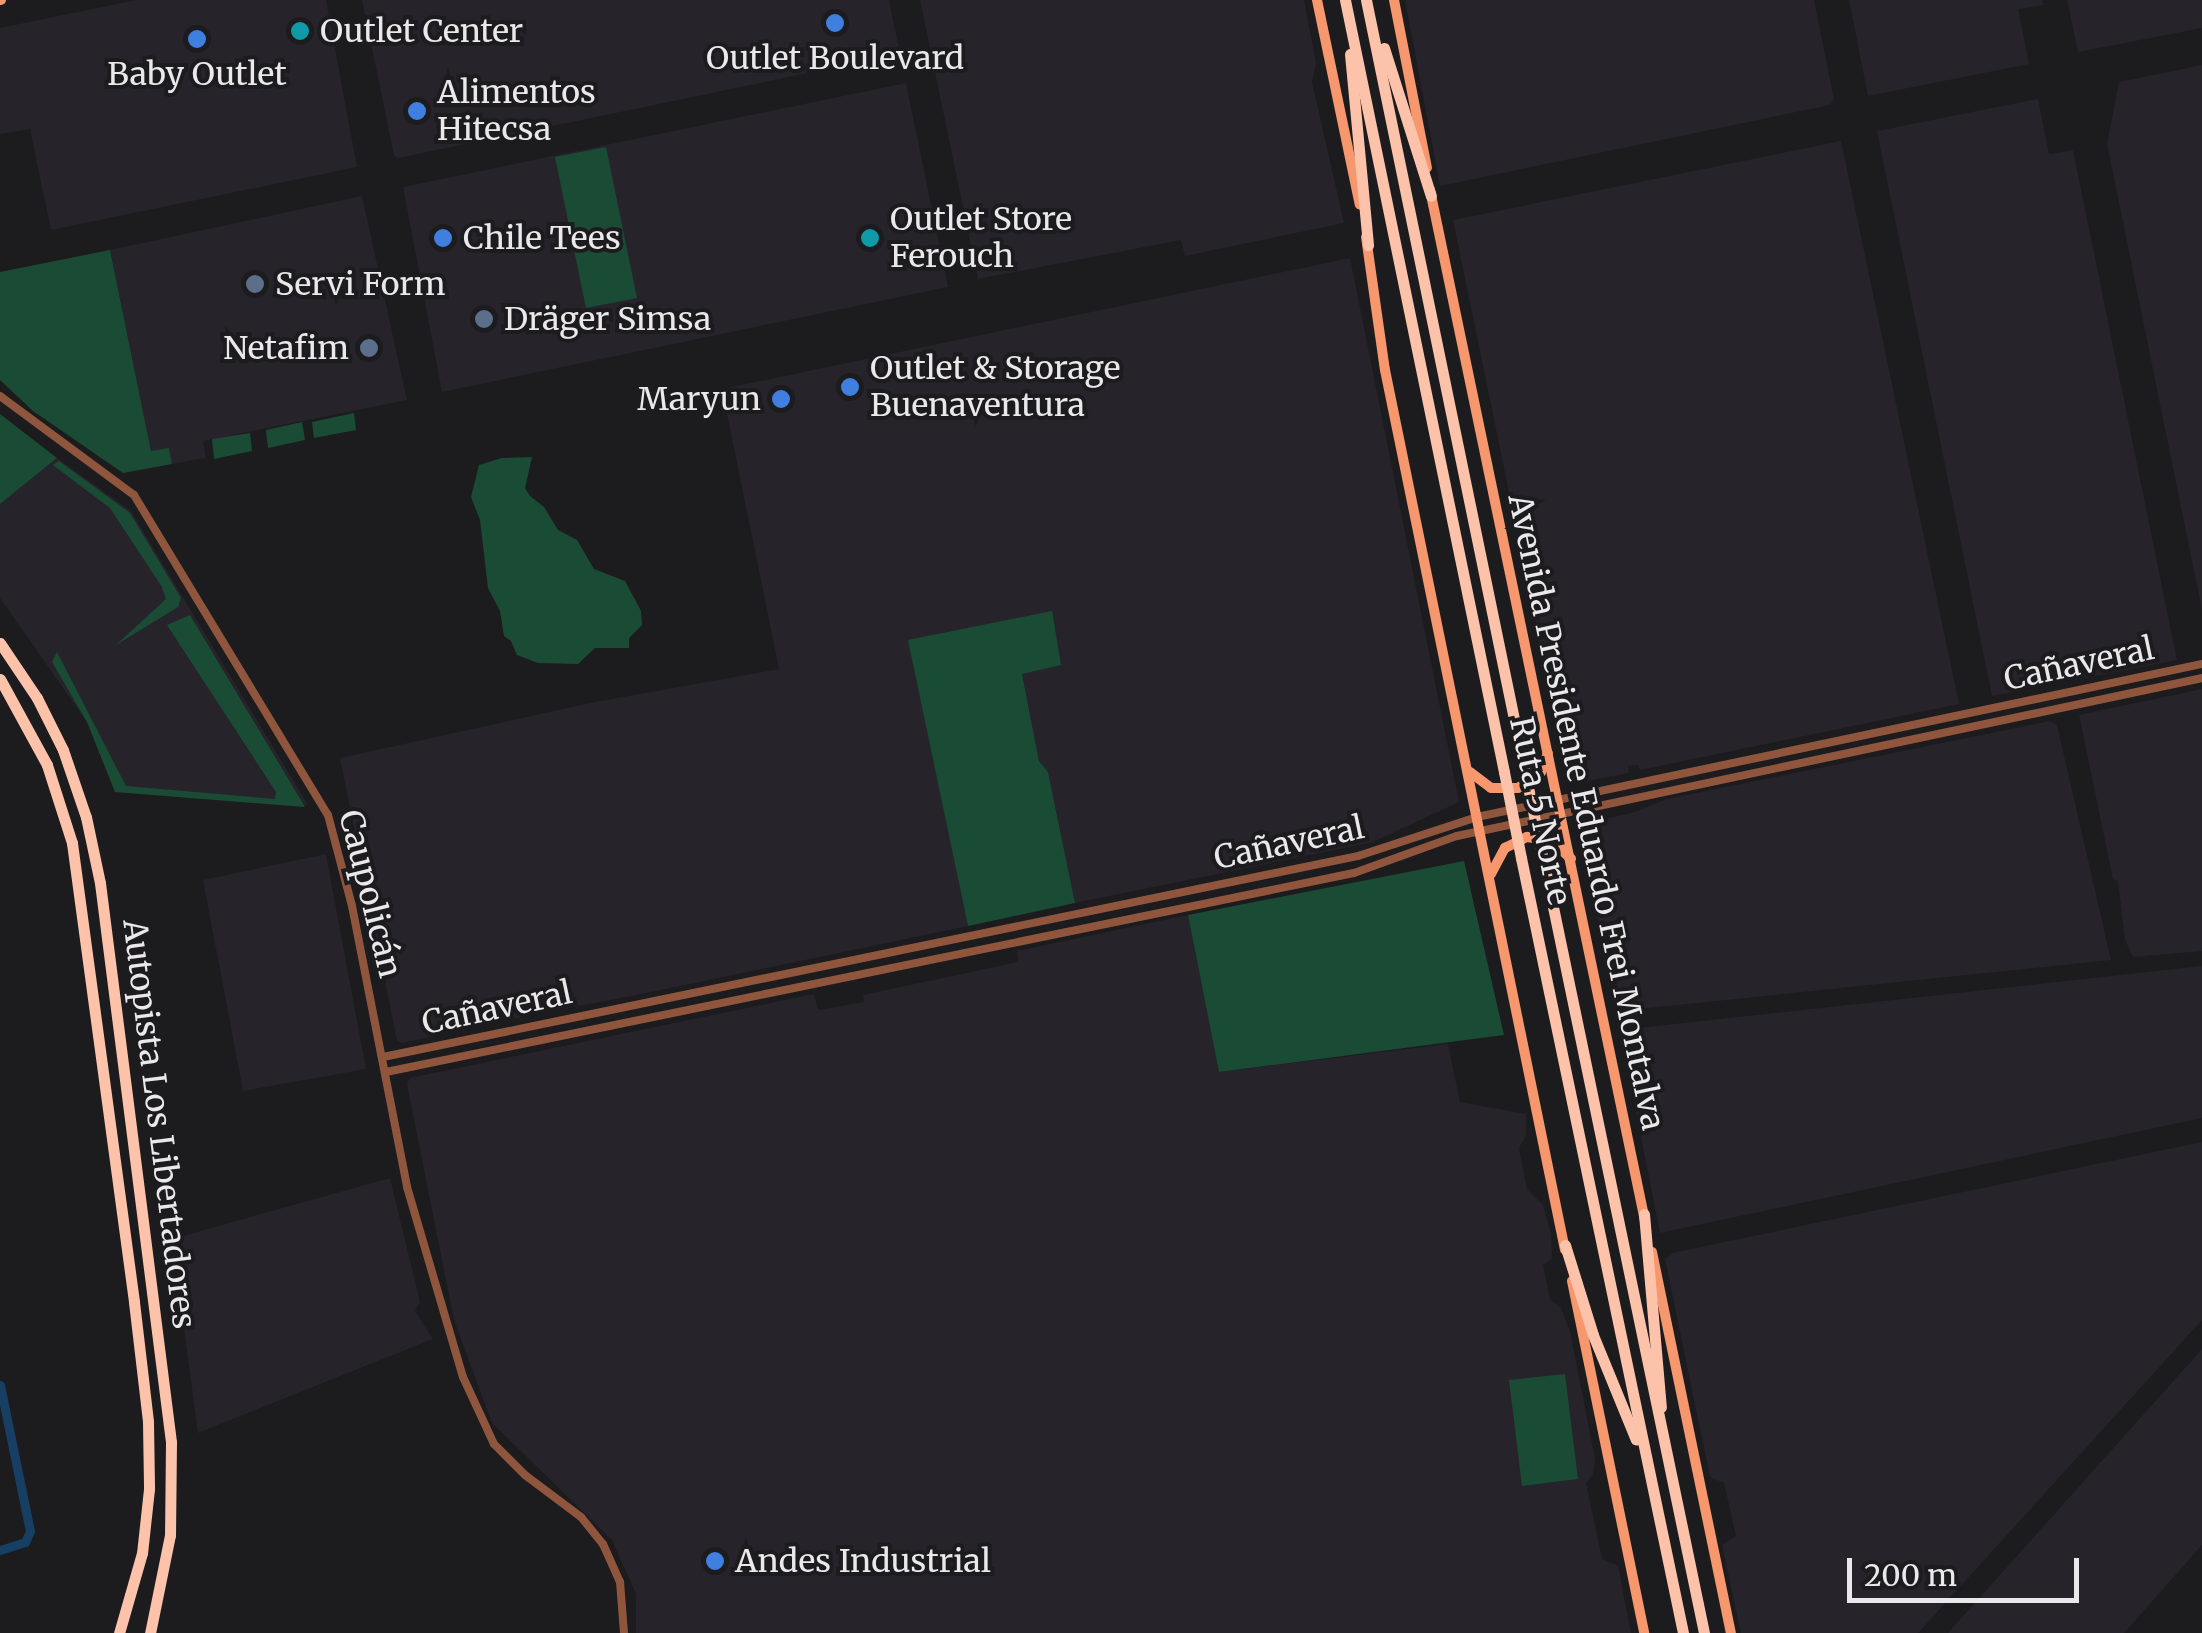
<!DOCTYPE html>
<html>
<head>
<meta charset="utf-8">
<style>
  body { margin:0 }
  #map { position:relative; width:2202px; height:1633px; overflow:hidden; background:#1c1b1e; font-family:Merriweather,serif }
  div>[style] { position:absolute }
  .built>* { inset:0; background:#27232b }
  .green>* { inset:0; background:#1a4c35 }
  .canal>* { height:9px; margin:-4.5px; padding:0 4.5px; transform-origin:4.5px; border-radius:4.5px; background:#173f63 }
  .minor>* { height:8px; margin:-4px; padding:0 4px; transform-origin:4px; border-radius:4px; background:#8f563d }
  .major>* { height:10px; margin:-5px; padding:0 5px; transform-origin:5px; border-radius:5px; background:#f6976d }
  .highway>* { height:11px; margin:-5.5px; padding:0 5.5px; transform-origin:5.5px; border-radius:5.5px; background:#fdc2aa }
  .highway-bridge>* { height:11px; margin:-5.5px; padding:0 5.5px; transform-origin:5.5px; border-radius:5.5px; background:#fdc2aa }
  .dots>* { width:28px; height:28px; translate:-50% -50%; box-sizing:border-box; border:5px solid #1c1b1e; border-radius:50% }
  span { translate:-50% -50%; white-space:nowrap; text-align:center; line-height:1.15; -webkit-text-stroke:8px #1c1b1e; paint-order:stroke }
  .poi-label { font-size:32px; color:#eae8eb }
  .left { translate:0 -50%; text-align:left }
  .right { translate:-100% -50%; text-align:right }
  .street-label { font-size:32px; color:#eae8eb }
  .scale { position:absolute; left:1847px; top:1558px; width:232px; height:45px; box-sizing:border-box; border:5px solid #eae8eb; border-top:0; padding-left:12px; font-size:30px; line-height:35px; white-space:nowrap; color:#eae8eb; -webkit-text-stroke:8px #1c1b1e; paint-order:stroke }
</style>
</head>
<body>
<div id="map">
  <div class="built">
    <div style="clip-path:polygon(136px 0,326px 0,357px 167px,51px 230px,30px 129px,0 134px,0 28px)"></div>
    <div style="clip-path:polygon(362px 0,889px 0,900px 54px,398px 158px,394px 155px)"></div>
    <div style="clip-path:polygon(920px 0,1304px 0,1316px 63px,1312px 82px,1344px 223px,1185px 256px,1181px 240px,978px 279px)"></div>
    <div style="clip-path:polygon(1405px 0,1814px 0,1834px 99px,1830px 105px,1440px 186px)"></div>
    <div style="clip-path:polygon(1849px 0,2042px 0,2044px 5px,2018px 9px,2029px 64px,1868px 96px)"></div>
    <div style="clip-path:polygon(2067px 0,2202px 0,2202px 28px,2078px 52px)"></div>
    <div style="clip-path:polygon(2202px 65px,2202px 610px,2107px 144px,2119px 82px)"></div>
    <div style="clip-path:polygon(906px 83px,948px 287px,442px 392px,403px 187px)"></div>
    <div style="clip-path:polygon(2038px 99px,2049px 154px,2073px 150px,2177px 660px,1992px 696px,1877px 131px)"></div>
    <div style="clip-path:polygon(1841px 141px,1959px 704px,1640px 770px,1638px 765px,1628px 766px,1629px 773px,1582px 782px,1567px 774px,1453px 220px)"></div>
    <div style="clip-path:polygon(362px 196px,407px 400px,203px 441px,206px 458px,172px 464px,169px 449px,151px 451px,110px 250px)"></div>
    <div style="clip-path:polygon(1350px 258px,1459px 802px,1373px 842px,1075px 903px,1048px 772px,1039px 761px,1022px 674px,909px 641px,968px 926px,656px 991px,497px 1022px,494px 1018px,485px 1025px,402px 1043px,397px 1041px,340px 758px,595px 702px,779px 669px,722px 389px)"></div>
    <div style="clip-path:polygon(57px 458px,131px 511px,308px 805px,115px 792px,87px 722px,0 598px,0 504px)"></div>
    <div style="clip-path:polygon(2202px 689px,2202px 951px,2133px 957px,2125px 940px,2118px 881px,2113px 879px,2079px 715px)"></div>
    <div style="clip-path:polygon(2050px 721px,2057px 725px,2111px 960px,1630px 1010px,1614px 998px,1580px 829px,1584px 824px,1635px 812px,1667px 799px)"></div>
    <div style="clip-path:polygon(326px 854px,366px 1069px,243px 1091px,203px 880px)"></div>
    <div style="clip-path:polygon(1188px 915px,1219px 1072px,1448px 1044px,1460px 1102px,1526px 1114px,1526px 1136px,1519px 1148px,1527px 1189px,1543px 1205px,1551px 1234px,1552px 1259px,1543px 1265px,1550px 1299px,1561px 1308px,1570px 1331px,1595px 1459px,1593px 1474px,1586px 1483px,1602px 1559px,1618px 1566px,1631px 1633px,636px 1633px,636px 1594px,612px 1540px,492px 1423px,454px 1320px,407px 1084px,410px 1078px,814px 994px,818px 1010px,864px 1002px,863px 995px,1018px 962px,1017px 951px)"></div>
    <div style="clip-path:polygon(2202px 966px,2202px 1118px,1660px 1233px,1620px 1030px)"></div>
    <div style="clip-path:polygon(2202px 1142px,2202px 1320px,1918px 1633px,1741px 1633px,1722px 1545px,1736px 1536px,1724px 1483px,1710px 1477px,1665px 1259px,1672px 1253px)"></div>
    <div style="clip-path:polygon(390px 1178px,420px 1302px,415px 1311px,433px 1339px,198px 1433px,172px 1239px)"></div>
    <div style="clip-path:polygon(2202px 1349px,2202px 1545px,2124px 1633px,1948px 1633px)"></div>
  </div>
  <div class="green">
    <div style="clip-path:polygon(606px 147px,637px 298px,586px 308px,555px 157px)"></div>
    <div style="clip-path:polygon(110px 250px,151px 451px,169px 448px,172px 464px,123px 473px,33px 411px,0 380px,0 272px)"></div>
    <div style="clip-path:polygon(354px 413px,356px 430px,314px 438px,312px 422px)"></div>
    <div style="clip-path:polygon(0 414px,57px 458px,0 504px)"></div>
    <div style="clip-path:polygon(302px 422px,305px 440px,268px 448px,266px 430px)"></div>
    <div style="clip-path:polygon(250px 433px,252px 451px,214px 459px,212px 439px)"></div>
    <div style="clip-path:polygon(532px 457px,525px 488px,530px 496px,544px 507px,558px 530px,577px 540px,594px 569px,625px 581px,641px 611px,642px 625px,629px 638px,629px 648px,595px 648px,578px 664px,538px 663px,517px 655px,511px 641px,504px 636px,500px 611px,488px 588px,480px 520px,471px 497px,479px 465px,502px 458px)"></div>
    <div style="clip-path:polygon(59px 461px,130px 513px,181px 598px,178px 607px,116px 645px,166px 599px,162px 587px,110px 508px,53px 465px)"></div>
    <div style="clip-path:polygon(1052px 611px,1061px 665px,1022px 674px,1039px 761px,1048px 772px,1075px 903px,968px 926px,908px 640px)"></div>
    <div style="clip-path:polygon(190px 615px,305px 807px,115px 792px,87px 722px,52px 662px,57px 652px,126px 786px,275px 799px,276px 792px,167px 625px)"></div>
    <div style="clip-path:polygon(1464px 861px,1504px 1035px,1219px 1072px,1188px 915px)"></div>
    <div style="clip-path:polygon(1565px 1374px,1578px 1479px,1522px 1486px,1509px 1380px)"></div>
  </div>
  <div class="canal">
    <div style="left:0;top:1385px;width:149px;rotate:78.4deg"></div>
    <div style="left:30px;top:1531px;width:12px;rotate:114deg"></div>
    <div style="left:25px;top:1542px;width:26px;rotate:162deg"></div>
  </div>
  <div class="minor">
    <div style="left:0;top:396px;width:167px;rotate:36.5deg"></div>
    <div style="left:134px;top:495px;width:374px;rotate:58.8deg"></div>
    <div style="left:328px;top:815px;width:94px;rotate:75.2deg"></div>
    <div style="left:352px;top:906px;width:286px;rotate:78.9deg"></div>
    <div style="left:407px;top:1187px;width:198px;rotate:73.6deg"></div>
    <div style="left:463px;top:1377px;width:74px;rotate:65.2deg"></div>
    <div style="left:494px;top:1444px;width:44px;rotate:45deg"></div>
    <div style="left:525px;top:1475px;width:70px;rotate:36.9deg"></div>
    <div style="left:581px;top:1517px;width:35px;rotate:51deg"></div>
    <div style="left:603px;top:1544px;width:42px;rotate:65.9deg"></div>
    <div style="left:620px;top:1582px;width:51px;rotate:85.5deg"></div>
    <div style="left:383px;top:1057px;width:996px;rotate:-11.65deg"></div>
    <div style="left:1358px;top:856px;width:125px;rotate:-18.1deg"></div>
    <div style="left:1477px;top:817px;width:741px;rotate:-11.92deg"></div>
    <div style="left:386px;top:1072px;width:988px;rotate:-11.62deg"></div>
    <div style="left:1354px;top:873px;width:109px;rotate:-19.8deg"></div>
    <div style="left:1457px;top:836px;width:762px;rotate:-11.97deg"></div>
  </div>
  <div class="major">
    <div style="left:0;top:0;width:1px"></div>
    <div style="left:1317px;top:0;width:209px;rotate:78.2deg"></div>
    <div style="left:1394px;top:0;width:171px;rotate:78.9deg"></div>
    <div style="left:1430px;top:190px;width:1053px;rotate:78.22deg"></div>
    <div style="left:1366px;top:237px;width:134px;rotate:81.9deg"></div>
    <div style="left:1385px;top:370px;width:898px;rotate:78.44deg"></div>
    <div style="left:1470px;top:772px;width:26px;rotate:37deg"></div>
    <div style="left:1491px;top:788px;width:27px"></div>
    <div style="left:1518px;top:788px;width:28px;rotate:-35deg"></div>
    <div style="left:1541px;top:772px;width:20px;rotate:-70deg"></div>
    <div style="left:1491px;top:874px;width:30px;rotate:-62deg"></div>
    <div style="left:1505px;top:848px;width:25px;rotate:-27deg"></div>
    <div style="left:1527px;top:837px;width:25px;rotate:9deg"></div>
    <div style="left:1552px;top:841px;width:26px;rotate:43deg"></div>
    <div style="left:1652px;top:1252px;width:389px;rotate:78.3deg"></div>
    <div style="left:1572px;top:1281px;width:359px;rotate:78.4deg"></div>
  </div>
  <div class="highway">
    <div style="left:1345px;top:0;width:788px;rotate:78.36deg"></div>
    <div style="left:1366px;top:0;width:784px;rotate:78.37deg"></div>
    <div style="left:1384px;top:48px;width:155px;rotate:72.4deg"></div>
    <div style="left:1350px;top:54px;width:192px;rotate:84.6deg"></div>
    <div style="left:0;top:643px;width:66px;rotate:56.1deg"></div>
    <div style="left:37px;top:698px;width:58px;rotate:63.4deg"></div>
    <div style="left:63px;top:750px;width:71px;rotate:71.1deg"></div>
    <div style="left:86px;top:817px;width:67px;rotate:78deg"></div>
    <div style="left:100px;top:883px;width:563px;rotate:82.76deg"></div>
    <div style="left:171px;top:1442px;width:93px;rotate:90.6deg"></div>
    <div style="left:170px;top:1535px;width:100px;rotate:101.5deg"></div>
    <div style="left:0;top:679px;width:98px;rotate:61.3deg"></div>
    <div style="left:47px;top:765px;width:82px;rotate:72.2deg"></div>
    <div style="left:72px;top:843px;width:463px;rotate:82.3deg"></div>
    <div style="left:134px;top:1302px;width:121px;rotate:83.3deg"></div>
    <div style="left:148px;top:1422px;width:67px;rotate:89.1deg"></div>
    <div style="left:149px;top:1489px;width:64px;rotate:96.2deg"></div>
    <div style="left:142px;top:1553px;width:83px;rotate:106deg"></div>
    <div style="left:1542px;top:854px;width:796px;rotate:78.25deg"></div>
    <div style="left:1521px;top:858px;width:792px;rotate:78.19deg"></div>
    <div style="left:1644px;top:1214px;width:194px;rotate:85deg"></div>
    <div style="left:1565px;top:1245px;width:94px;rotate:72.7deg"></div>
    <div style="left:1593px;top:1335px;width:113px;rotate:67.7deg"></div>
  </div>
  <div class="highway-bridge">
    <div style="left:1524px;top:768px;width:88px;rotate:78.2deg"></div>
    <div style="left:1504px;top:772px;width:88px;rotate:78.8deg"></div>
  </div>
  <div class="dots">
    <div style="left:835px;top:23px;background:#3f7fe0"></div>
    <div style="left:300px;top:31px;background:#0f9aa8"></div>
    <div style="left:197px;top:39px;background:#3f7fe0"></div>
    <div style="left:417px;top:111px;background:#3f7fe0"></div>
    <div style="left:443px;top:238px;background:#3f7fe0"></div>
    <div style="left:870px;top:238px;background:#0f9aa8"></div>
    <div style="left:255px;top:284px;background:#5c6f8a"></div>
    <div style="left:484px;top:319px;background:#5c6f8a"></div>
    <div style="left:369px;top:348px;background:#5c6f8a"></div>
    <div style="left:850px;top:387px;background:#3f7fe0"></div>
    <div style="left:781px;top:399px;background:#3f7fe0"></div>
    <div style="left:715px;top:1561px;background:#3f7fe0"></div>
  </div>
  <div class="poi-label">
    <span class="left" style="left:320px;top:31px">Outlet Center</span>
    <span style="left:835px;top:58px">Outlet Boulevard</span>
    <span style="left:197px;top:74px">Baby Outlet</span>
    <span class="left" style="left:437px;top:111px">Alimentos<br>Hitecsa</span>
    <span class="left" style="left:890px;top:238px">Outlet Store<br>Ferouch</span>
    <span class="left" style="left:463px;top:238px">Chile Tees</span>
    <span class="left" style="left:275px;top:284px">Servi Form</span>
    <span class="left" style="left:504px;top:319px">Dräger Simsa</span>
    <span class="right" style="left:349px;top:348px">Netafim</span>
    <span class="left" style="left:870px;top:387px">Outlet &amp; Storage<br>Buenaventura</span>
    <span class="right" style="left:761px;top:399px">Maryun</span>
    <span class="left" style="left:735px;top:1561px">Andes Industrial</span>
  </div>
  <div class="street-label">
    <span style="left:2079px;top:664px;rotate:-12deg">Cañaveral</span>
    <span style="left:1540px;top:811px;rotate:78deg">Ruta 5 Norte</span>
    <span style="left:1586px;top:812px;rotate:78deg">Avenida Presidente Eduardo Frei Montalva</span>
    <span style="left:1289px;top:843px;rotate:-12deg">Cañaveral</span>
    <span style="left:370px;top:894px;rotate:76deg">Caupolicán</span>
    <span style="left:497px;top:1008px;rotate:-12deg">Cañaveral</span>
    <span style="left:159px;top:1124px;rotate:83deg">Autopista Los Libertadores</span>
  </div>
  <div class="scale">200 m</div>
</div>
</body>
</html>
